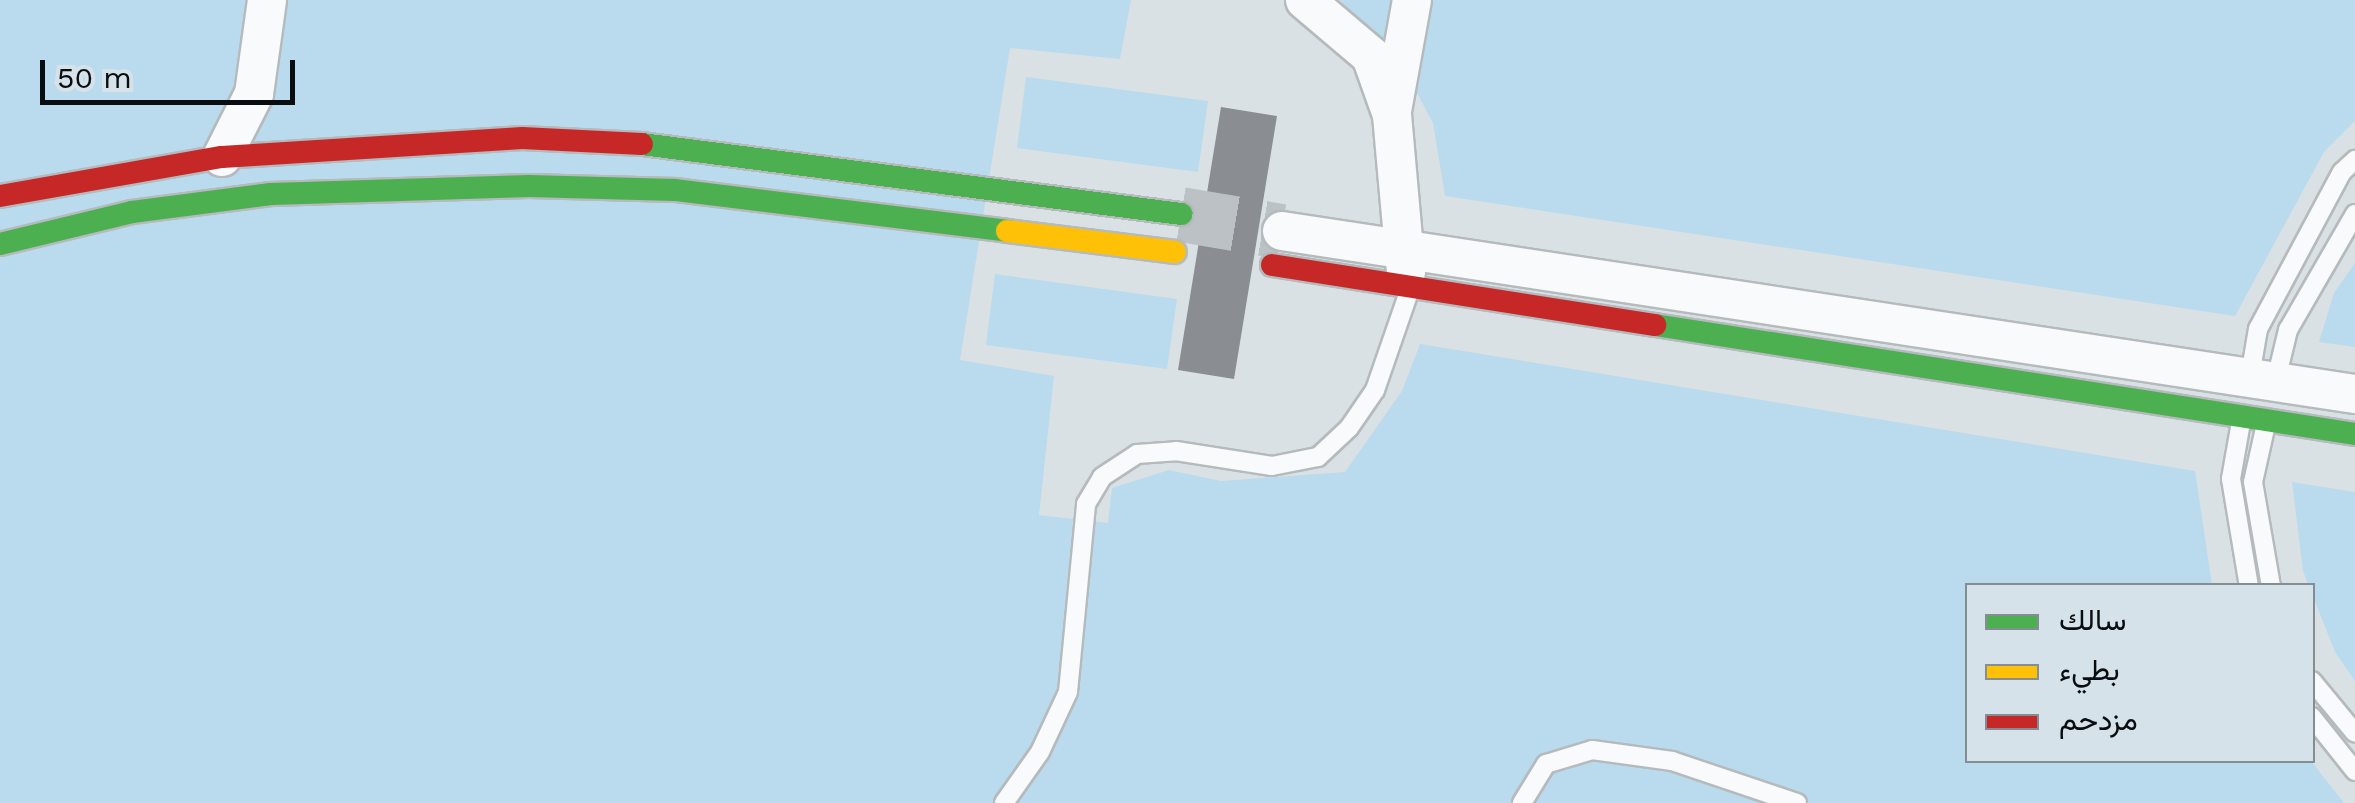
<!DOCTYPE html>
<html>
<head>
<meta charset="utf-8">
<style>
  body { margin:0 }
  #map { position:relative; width:2355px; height:803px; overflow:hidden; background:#dae1e5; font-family:"Work Sans",Vazirmatn,sans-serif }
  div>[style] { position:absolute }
  .green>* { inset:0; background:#badaed }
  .building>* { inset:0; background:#8a8d91 }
  .primary-tunnel>* { height:55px; margin-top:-27.5px; transform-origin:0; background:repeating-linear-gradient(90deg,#bbc1c5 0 55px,transparent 0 83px) }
  .roads { filter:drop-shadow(2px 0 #b5babd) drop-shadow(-2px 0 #b5babd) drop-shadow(0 2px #b5babd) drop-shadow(0 -2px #b5babd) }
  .lane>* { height:18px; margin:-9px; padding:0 9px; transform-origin:9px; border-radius:9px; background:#f9fafb }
  .street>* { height:38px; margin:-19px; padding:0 19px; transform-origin:19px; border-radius:19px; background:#f9fafb }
  .fast>* { height:22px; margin:-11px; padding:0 11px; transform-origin:11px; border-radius:11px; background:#4caf50 }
  .slow>* { height:22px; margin:-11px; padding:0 11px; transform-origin:11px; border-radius:11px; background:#ffc107 }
  .jam>* { height:22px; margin:-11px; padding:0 11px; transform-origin:11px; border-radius:11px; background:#c62828 }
  span { translate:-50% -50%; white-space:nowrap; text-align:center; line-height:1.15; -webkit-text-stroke:10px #d6e2e9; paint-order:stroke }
  .legend { position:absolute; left:1965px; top:583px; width:350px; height:180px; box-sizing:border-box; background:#d6e2e9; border:2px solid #848d92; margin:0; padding:12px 18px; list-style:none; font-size:30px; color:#090d0f }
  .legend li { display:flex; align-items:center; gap:20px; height:50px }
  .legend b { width:50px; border:2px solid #848d92 }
  .scale { position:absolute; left:40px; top:60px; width:255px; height:45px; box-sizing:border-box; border:5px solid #090d0f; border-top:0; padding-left:12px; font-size:30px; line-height:35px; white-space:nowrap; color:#090d0f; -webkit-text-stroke:8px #d6e2e9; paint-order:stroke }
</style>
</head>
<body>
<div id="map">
  <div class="green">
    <div style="clip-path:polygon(0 0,1131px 0,1120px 59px,1010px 48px,960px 360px,1054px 376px,1039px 515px,1108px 523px,1112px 488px,1169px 470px,1221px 481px,1345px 472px,1402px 391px,1420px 344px,2195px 471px,2212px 585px,1968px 586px,1968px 760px,2311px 761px,2344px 803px,0 803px)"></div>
    <div style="clip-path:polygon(1340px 0,2355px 0,2355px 121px,2324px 152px,2235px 316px,1445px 196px,1433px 123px,1399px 59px)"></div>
    <div style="clip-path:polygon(1026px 77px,1208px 101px,1198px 172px,1017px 148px)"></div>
    <div style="clip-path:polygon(2355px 263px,2355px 347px,2319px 342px,2334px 293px)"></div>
    <div style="clip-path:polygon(995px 274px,1177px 299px,1167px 369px,986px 345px)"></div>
    <div style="clip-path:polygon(2292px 482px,2355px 492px,2355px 681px,2335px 652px,2303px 571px)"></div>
  </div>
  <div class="building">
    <div style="clip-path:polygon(1221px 107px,1277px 116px,1234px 379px,1178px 370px)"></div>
  </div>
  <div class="primary-tunnel">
    <div style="left:1181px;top:214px;width:102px;rotate:9.6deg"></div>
  </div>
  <div class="roads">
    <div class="lane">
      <div style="left:2249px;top:382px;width:54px;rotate:-80.4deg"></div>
      <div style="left:2258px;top:329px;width:178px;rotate:-61.9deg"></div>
      <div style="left:2342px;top:172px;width:18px;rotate:-43deg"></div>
      <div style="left:2275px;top:384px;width:56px;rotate:-76.5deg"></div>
      <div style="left:2288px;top:330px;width:134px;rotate:-60deg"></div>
      <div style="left:2241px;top:422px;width:58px;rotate:100deg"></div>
      <div style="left:2231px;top:479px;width:109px;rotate:80.5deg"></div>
      <div style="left:2266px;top:424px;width:59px;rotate:102.6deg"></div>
      <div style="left:2253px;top:482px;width:106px;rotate:80.2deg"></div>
      <div style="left:2312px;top:681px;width:67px;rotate:50.4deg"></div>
      <div style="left:2312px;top:717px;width:69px;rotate:51.5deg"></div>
      <div style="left:1004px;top:803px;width:62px;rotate:-54.8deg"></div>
      <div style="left:1040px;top:752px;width:66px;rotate:-65deg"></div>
      <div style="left:1068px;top:692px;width:189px;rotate:-84.5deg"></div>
      <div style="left:1086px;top:504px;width:31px;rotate:-59deg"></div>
      <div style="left:1102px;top:477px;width:42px;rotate:-33.3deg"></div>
      <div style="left:1137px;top:454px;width:39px;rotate:-4deg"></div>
      <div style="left:1176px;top:451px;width:97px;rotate:8.9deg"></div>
      <div style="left:1272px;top:466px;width:47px;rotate:-11.1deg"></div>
      <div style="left:1318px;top:457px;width:42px;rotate:-43.1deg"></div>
      <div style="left:1349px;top:428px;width:46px;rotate:-55.6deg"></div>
      <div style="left:1375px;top:390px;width:104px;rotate:-70.9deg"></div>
      <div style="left:1522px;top:803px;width:46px;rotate:-58.4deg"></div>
      <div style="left:1546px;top:764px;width:48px;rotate:-16.9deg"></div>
      <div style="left:1592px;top:750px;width:81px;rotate:7.8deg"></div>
      <div style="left:1672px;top:761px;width:132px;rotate:18.6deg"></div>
    </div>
    <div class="street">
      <div style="left:1305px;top:0;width:87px;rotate:40.3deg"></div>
      <div style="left:1371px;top:56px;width:63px;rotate:70.4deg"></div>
      <div style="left:1392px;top:115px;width:158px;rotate:84.9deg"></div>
      <div style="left:1392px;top:111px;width:113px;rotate:-79.8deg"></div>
      <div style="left:222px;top:157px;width:71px;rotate:-63.1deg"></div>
      <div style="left:254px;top:94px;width:95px;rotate:-82.1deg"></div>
      <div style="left:1282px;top:231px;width:1085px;rotate:8.64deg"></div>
    </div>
    <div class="fast">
      <div style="left:642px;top:144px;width:544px;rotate:7.4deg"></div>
      <div style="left:0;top:244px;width:136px;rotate:-13.6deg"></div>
      <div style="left:132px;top:212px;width:140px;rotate:-7.4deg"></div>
      <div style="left:271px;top:194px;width:258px;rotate:-1.8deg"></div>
      <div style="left:529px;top:186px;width:146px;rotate:1.6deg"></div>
      <div style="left:675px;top:190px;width:335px;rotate:7deg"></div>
      <div style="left:1655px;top:325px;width:708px;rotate:8.85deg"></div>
    </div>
    <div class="slow">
      <div style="left:1007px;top:231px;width:169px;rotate:7.1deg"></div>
    </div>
    <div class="jam">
      <div style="left:0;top:196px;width:225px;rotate:-10deg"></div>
      <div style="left:222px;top:157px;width:301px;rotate:-3.6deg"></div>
      <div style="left:522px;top:138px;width:120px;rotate:2.9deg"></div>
      <div style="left:1272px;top:265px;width:388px;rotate:8.9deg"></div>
    </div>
  </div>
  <ul class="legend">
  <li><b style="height:12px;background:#4caf50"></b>سالك</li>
  <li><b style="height:12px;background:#ffc107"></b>بطيء</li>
  <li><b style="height:12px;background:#c62828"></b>مزدحم</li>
  </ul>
  <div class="scale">50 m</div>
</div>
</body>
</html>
